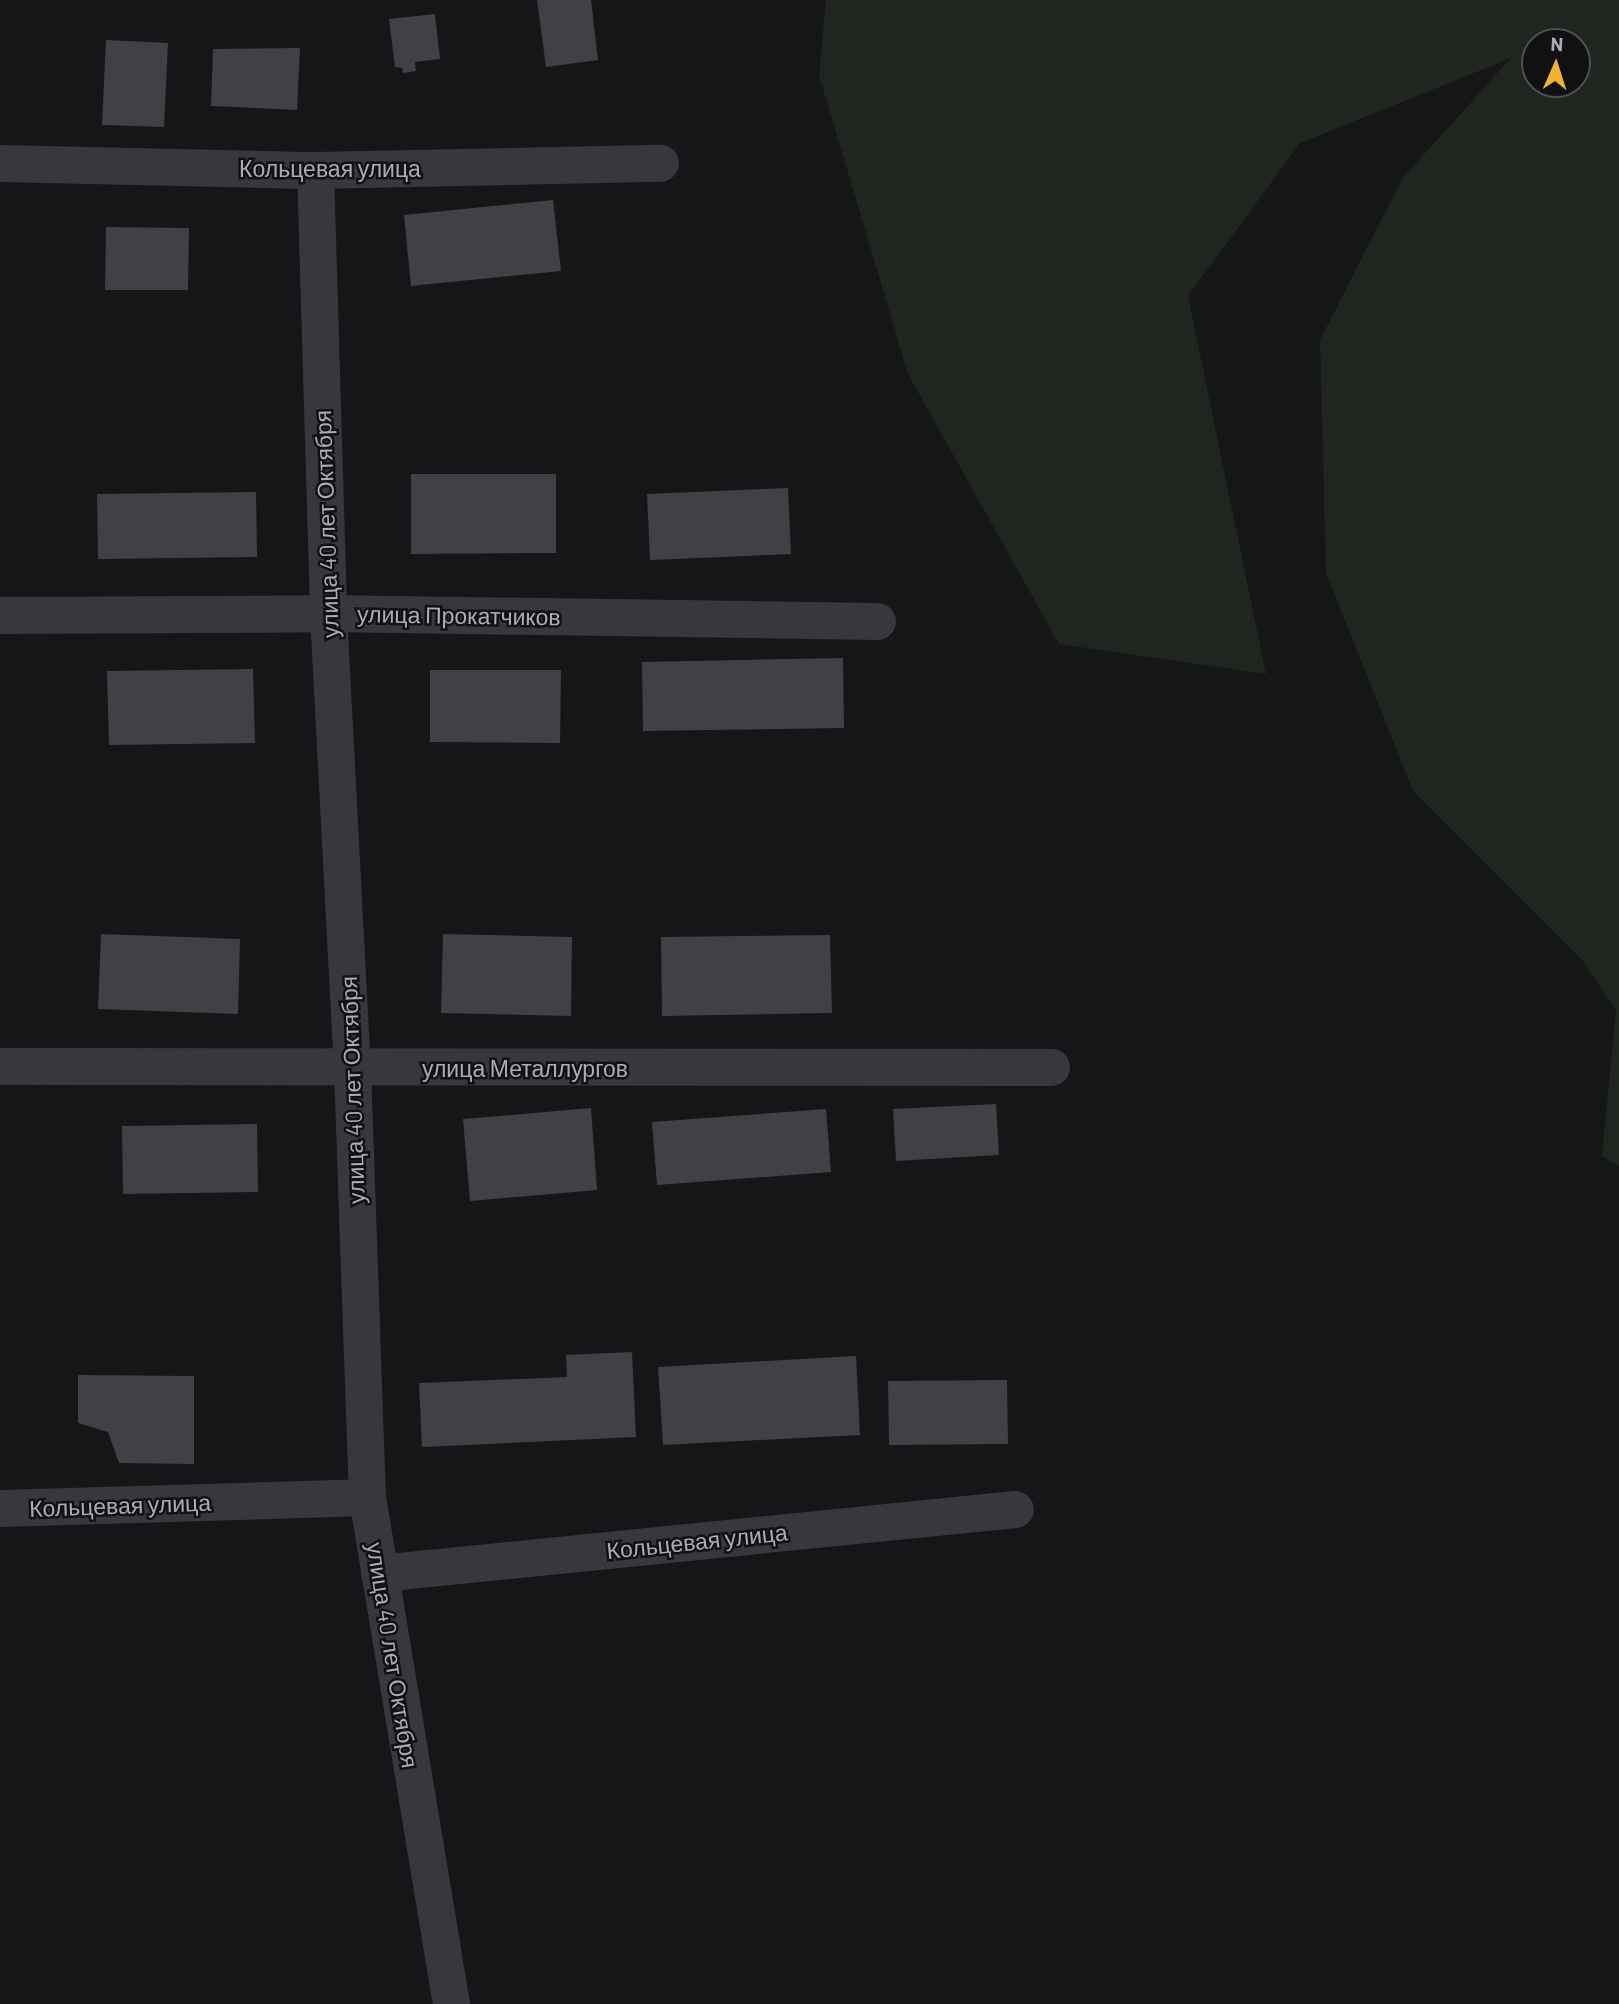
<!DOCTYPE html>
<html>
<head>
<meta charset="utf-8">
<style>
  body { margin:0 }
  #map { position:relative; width:1619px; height:2004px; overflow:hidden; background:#161618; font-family:Barlow,sans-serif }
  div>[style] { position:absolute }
  .green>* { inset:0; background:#1e261f }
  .building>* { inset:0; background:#404145 }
  .minor>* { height:37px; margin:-18.5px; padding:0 18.5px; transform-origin:18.5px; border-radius:18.5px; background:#37383d }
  span { translate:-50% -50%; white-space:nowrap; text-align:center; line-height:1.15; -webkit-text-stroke:5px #111113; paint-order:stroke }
  .street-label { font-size:23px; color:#a8adb8 }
  .north { position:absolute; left:1521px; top:28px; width:70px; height:70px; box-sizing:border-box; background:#111113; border:2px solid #4d4f55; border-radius:50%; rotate:3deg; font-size:19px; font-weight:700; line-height:28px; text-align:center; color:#a8adb8 }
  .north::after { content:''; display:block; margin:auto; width:24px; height:32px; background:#f2b134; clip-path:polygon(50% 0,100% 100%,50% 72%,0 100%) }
</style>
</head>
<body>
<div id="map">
  <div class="green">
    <div style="clip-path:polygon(evenodd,826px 0,1619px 0,1619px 1166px,1602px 1156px,1616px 1010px,1582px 960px,1413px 791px,1326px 573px,1320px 340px,1402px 179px,1511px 58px,1300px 143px,1188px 296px,1266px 674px,1059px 644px,908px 374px,819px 75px,826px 0,1577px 42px,1577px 84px,1535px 84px,1535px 42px,1577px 42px)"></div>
  </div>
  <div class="building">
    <div style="clip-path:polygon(537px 0,591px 0,598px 60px,546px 67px)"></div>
    <div style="clip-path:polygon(435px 14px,440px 59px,415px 62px,416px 71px,403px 73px,402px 68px,395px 67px,389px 19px)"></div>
    <div style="clip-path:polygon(106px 40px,168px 43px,164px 127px,102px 125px)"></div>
    <div style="clip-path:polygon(300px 48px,297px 110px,211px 106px,213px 49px)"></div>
    <div style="clip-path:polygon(553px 200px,561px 271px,411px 286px,404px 215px)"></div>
    <div style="clip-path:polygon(106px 227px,189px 228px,188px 290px,105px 290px)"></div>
    <div style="clip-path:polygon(411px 474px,556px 474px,556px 553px,411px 554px)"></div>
    <div style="clip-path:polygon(788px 488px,791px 554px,650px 560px,647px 494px)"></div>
    <div style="clip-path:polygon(256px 492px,257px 557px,98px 559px,97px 494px)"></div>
    <div style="clip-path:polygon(843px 658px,844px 728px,643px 731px,642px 662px)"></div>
    <div style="clip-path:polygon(253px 669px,255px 743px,109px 745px,107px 671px)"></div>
    <div style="clip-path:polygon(430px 670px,561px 670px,560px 743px,430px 742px)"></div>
    <div style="clip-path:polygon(101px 934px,240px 939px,238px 1014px,98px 1009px)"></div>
    <div style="clip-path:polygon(443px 934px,572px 937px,571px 1016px,441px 1013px)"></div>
    <div style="clip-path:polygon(830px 935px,832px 1013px,662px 1016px,661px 937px)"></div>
    <div style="clip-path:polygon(996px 1104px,999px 1155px,896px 1161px,893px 1109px)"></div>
    <div style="clip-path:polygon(591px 1108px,597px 1190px,470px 1201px,463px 1119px)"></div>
    <div style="clip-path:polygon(826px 1109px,831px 1172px,657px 1185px,652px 1122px)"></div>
    <div style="clip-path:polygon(257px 1124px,258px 1192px,123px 1194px,122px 1126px)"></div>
    <div style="clip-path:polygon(632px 1352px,636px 1437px,422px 1447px,419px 1383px,567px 1377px,566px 1355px)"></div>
    <div style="clip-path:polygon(856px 1356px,860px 1435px,663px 1445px,658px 1367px)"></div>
    <div style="clip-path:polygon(78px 1375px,194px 1376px,194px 1464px,119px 1463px,108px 1432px,78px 1423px)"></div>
    <div style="clip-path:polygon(1007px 1380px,1008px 1444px,889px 1445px,888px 1381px)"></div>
  </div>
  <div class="minor">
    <div style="left:0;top:163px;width:315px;rotate:1.3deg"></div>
    <div style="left:315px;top:170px;width:345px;rotate:-1.2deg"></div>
    <div style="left:315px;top:170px;width:443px;rotate:88.3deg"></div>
    <div style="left:328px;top:613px;width:457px;rotate:87deg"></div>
    <div style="left:352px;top:1069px;width:428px;rotate:88deg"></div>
    <div style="left:367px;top:1497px;width:514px;rotate:80.59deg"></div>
    <div style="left:0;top:615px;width:328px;rotate:-0.3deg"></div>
    <div style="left:328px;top:613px;width:549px;rotate:0.83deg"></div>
    <div style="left:0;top:1066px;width:1051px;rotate:0.05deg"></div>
    <div style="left:0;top:1508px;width:367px;rotate:-1.7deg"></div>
    <div style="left:379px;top:1573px;width:639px;rotate:-5.75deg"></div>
  </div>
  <div class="street-label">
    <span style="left:330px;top:168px">Кольцевая улица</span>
    <span style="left:326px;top:524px;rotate:-92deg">улица 40 лет Октября</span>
    <span style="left:459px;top:615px;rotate:1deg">улица Прокатчиков</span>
    <span style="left:525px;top:1068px">улица Металлургов</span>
    <span style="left:352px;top:1090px;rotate:-92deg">улица 40 лет Октября</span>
    <span style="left:120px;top:1505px;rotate:-2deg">Кольцевая улица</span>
    <span style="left:697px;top:1541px;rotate:-6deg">Кольцевая улица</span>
    <span style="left:393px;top:1655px;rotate:81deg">улица 40 лет Октября</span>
  </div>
  <div class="north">N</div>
</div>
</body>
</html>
